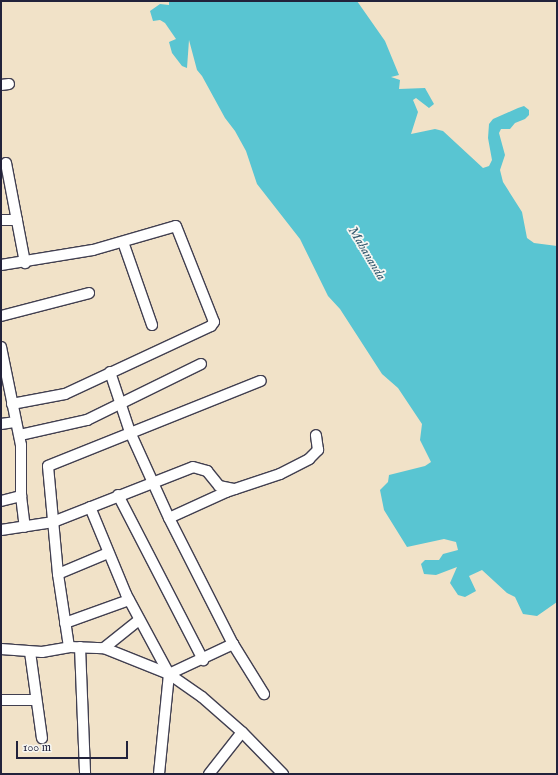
<!DOCTYPE html>
<html>
<head>
<meta charset="utf-8">
<style>
  body { margin:0 }
  #map { position:relative; width:558px; height:775px; overflow:hidden; background:#f1e2c8; font-family:"IM FELL English",serif }
  div>[style] { position:absolute }
  .water>* { inset:0; background:#59c5d2 }
  .roads { filter:drop-shadow(1px 0 #413f50) drop-shadow(-1px 0 #413f50) drop-shadow(0 1px #413f50) drop-shadow(0 -1px #413f50) }
  .minor>* { height:10px; margin:-5px; padding:0 5px; transform-origin:5px; border-radius:5px; background:#fff }
  span { translate:-50% -50%; white-space:nowrap; text-align:center; line-height:1.15; -webkit-text-stroke:3.5px #f6f6f2; paint-order:stroke }
  .water-label { font-size:13px; color:#355b70; font-style:italic }
  .frame { position:absolute; inset:0; border:2px solid #22223b; pointer-events:none }
  .scale { position:absolute; left:16px; top:741px; width:112px; height:18px; box-sizing:border-box; border:2px solid #22223b; border-top:0; padding-left:5px; font-size:12px; line-height:14px; white-space:nowrap; color:#22223b; -webkit-text-stroke:3px #f6f6f2; paint-order:stroke }
</style>
</head>
<body>
<div id="map">
  <div class="water">
    <div style="clip-path:polygon(169px 1px,357px 1px,385px 41px,399px 75px,391px 77px,400px 80px,399px 89px,425px 88px,434px 104px,429px 108px,416px 98px,413px 100px,418px 112px,411px 134px,435px 129px,443px 131px,483px 168px,489px 166px,492px 160px,488px 138px,489px 124px,493px 119px,518px 108px,524px 106px,529px 110px,529px 115px,525px 119px,515px 123px,510px 129px,501px 129px,499px 133px,505px 155px,500px 170px,503px 182px,522px 212px,527px 238px,534px 243px,557px 246px,557px 602px,537px 616px,523px 614px,515px 597px,507px 593px,482px 570px,469px 576px,476px 591px,465px 597px,458px 595px,450px 583px,457px 567px,436px 575px,424px 574px,421px 564px,425px 560px,439px 560px,443px 554px,458px 550px,456px 542px,444px 539px,407px 547px,384px 510px,380px 490px,388px 482px,389px 475px,425px 466px,431px 462px,420px 440px,422px 424px,398px 388px,382px 374px,340px 309px,328px 296px,300px 239px,257px 184px,246px 151px,235px 131px,225px 118px,202px 76px,197px 70px,189px 40px,187px 68px,182px 66px,172px 53px,169px 42px,176px 39px,165px 23px,160px 20px,153px 21px,150px 11px,160px 4px,169px 5px)"></div>
  </div>
  <div class="roads">
    <div class="minor">
      <div style="left:1px;top:85px;width:8px;rotate:-7deg"></div>
      <div style="left:6px;top:163px;width:102px;rotate:79.2deg"></div>
      <div style="left:1px;top:220px;width:16px"></div>
      <div style="left:123px;top:242px;width:88px;rotate:70.7deg"></div>
      <div style="left:1px;top:265px;width:93px;rotate:-9.3deg"></div>
      <div style="left:93px;top:250px;width:86px;rotate:-16.1deg"></div>
      <div style="left:176px;top:226px;width:103px;rotate:68.4deg"></div>
      <div style="left:214px;top:322px;width:5px;rotate:127deg"></div>
      <div style="left:211px;top:326px;width:161px;rotate:155deg"></div>
      <div style="left:65px;top:394px;width:54px;rotate:169.3deg"></div>
      <div style="left:1px;top:316px;width:91px;rotate:-14.6deg"></div>
      <div style="left:1px;top:347px;width:100px;rotate:78.5deg"></div>
      <div style="left:21px;top:445px;width:51px;rotate:90deg"></div>
      <div style="left:21px;top:496px;width:31px;rotate:83deg"></div>
      <div style="left:110px;top:372px;width:63px;rotate:71.6deg"></div>
      <div style="left:130px;top:432px;width:94px;rotate:65.6deg"></div>
      <div style="left:169px;top:518px;width:141px;rotate:63.1deg"></div>
      <div style="left:233px;top:644px;width:59px;rotate:58.2deg"></div>
      <div style="left:1px;top:424px;width:15px;rotate:-8deg"></div>
      <div style="left:20px;top:435px;width:69px;rotate:-12.6deg"></div>
      <div style="left:87px;top:420px;width:127px;rotate:-26.2deg"></div>
      <div style="left:118px;top:495px;width:186px;rotate:62.7deg"></div>
      <div style="left:1px;top:501px;width:21px;rotate:-14deg"></div>
      <div style="left:90px;top:507px;width:94px;rotate:67.5deg"></div>
      <div style="left:126px;top:594px;width:91px;rotate:61.7deg"></div>
      <div style="left:169px;top:674px;width:71px;rotate:-25.1deg"></div>
      <div style="left:169px;top:518px;width:63px;rotate:-24.5deg"></div>
      <div style="left:226px;top:492px;width:57px;rotate:-18.4deg"></div>
      <div style="left:280px;top:474px;width:33px;rotate:-27deg"></div>
      <div style="left:309px;top:459px;width:13px;rotate:-45deg"></div>
      <div style="left:318px;top:450px;width:15px;rotate:-98deg"></div>
      <div style="left:1px;top:530px;width:53px;rotate:-8.7deg"></div>
      <div style="left:53px;top:522px;width:150px;rotate:-21.4deg"></div>
      <div style="left:193px;top:467px;width:15px;rotate:16deg"></div>
      <div style="left:207px;top:471px;width:19px;rotate:51deg"></div>
      <div style="left:219px;top:486px;width:16px;rotate:11deg"></div>
      <div style="left:58px;top:574px;width:54px;rotate:-22.8deg"></div>
      <div style="left:65px;top:623px;width:68px;rotate:-19.8deg"></div>
      <div style="left:69px;top:647px;width:74px;rotate:-98.6deg"></div>
      <div style="left:58px;top:574px;width:108px;rotate:-95.3deg"></div>
      <div style="left:48px;top:466px;width:229px;rotate:-21.8deg"></div>
      <div style="left:80px;top:647px;width:127px;rotate:87.7deg"></div>
      <div style="left:104px;top:648px;width:45px;rotate:-38.7deg"></div>
      <div style="left:1px;top:649px;width:41px;rotate:4.2deg"></div>
      <div style="left:42px;top:652px;width:27px;rotate:-10deg"></div>
      <div style="left:69px;top:647px;width:35px;rotate:2deg"></div>
      <div style="left:104px;top:648px;width:70px;rotate:21.8deg"></div>
      <div style="left:169px;top:674px;width:40px;rotate:34.9deg"></div>
      <div style="left:202px;top:697px;width:53px;rotate:41.2deg"></div>
      <div style="left:242px;top:732px;width:59px;rotate:45.7deg"></div>
      <div style="left:30px;top:652px;width:87px;rotate:82.1deg"></div>
      <div style="left:1px;top:700px;width:35px"></div>
      <div style="left:159px;top:774px;width:100px;rotate:-84.3deg"></div>
      <div style="left:209px;top:774px;width:53px;rotate:-51.8deg"></div>
    </div>
  </div>
  <div class="water-label">
    <span style="left:366px;top:254px;rotate:59deg">Mahananda</span>
  </div>
  <div class="frame"></div>
  <div class="scale">100 m</div>
</div>
</body>
</html>
